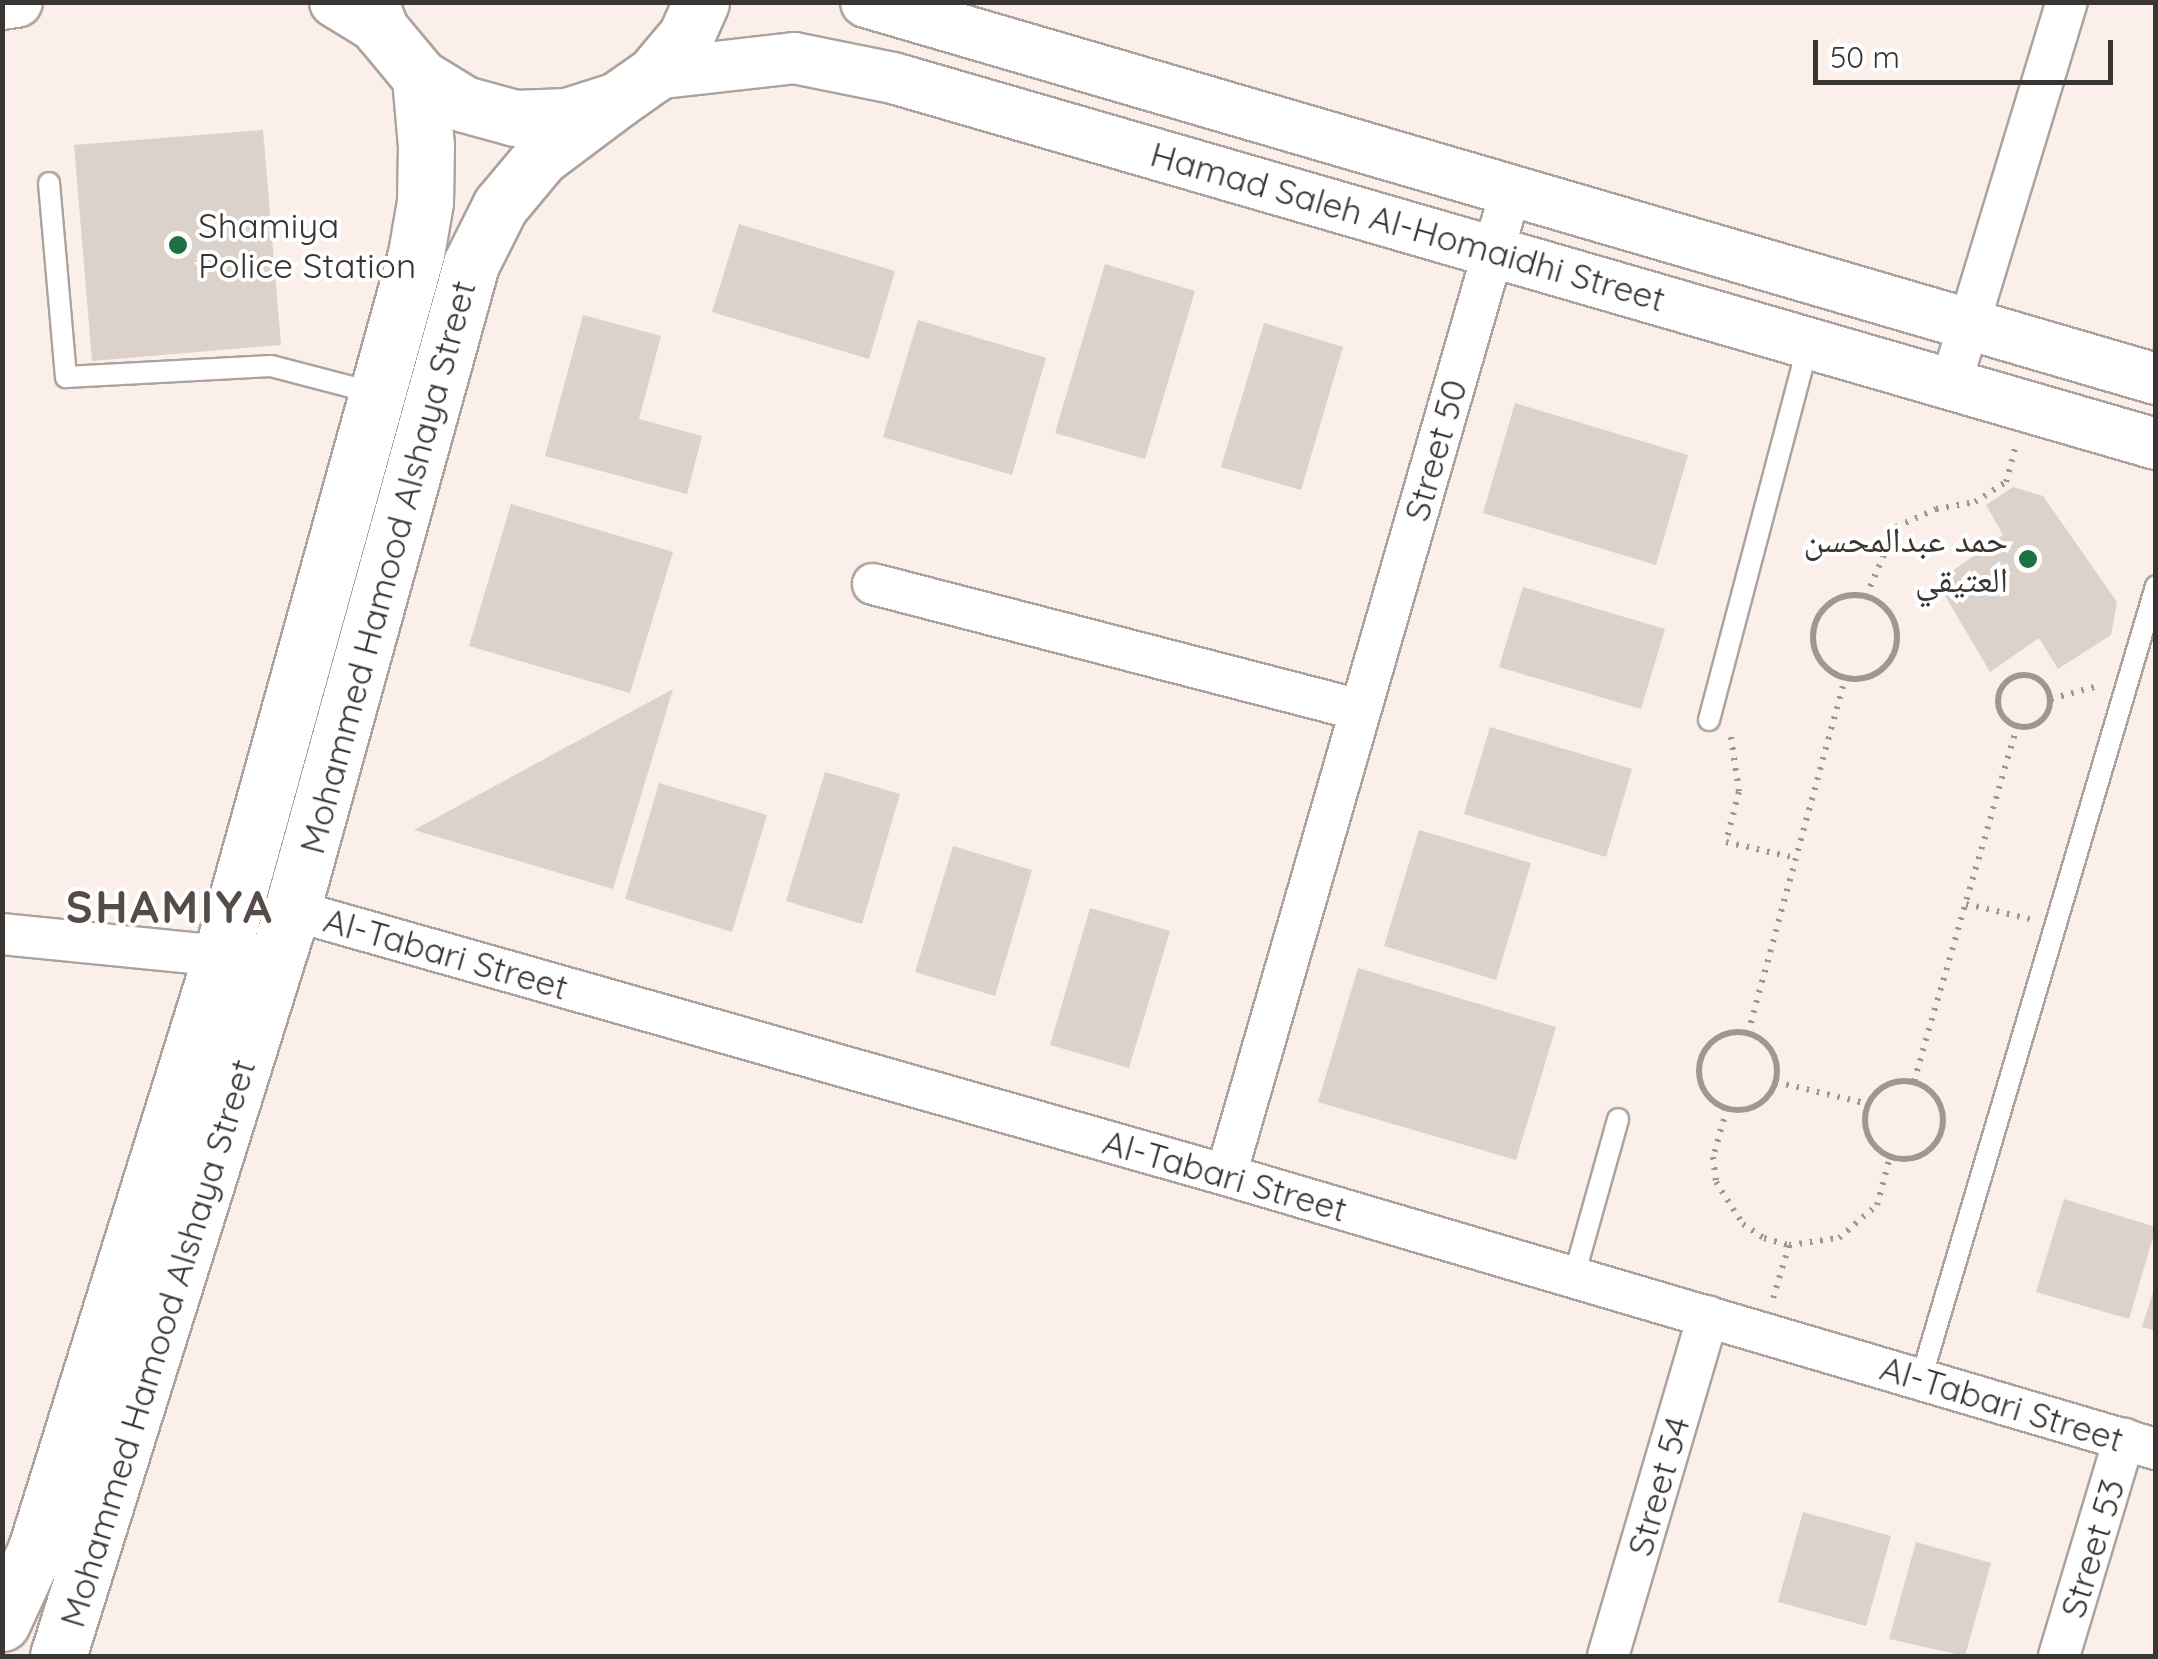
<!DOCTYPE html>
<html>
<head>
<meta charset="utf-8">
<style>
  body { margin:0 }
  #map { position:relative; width:2158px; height:1659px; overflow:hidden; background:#faefe9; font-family:Quicksand,"Noto Naskh Arabic",sans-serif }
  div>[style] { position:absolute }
  .building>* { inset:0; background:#dbd3cb }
  .path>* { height:6px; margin-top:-3px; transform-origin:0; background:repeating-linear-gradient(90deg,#9e9793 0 2.5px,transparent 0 10.5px) }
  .path>.ring { margin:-3px; padding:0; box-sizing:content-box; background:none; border:6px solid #9e9793; border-radius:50% }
  .roads { filter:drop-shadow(2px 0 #ada39e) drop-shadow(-2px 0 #ada39e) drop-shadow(0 2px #ada39e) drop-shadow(0 -2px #ada39e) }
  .service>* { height:20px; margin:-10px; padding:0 10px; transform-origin:10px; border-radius:10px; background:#fff }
  .minor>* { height:40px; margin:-20px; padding:0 20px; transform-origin:20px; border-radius:20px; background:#fff }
  .tertiary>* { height:50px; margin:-25px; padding:0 25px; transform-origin:25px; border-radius:25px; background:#fff }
  .secondary>* { height:55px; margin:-27.5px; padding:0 27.5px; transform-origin:27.5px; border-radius:27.5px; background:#fff }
  .dots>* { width:28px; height:28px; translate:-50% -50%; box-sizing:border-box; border:5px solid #fff; border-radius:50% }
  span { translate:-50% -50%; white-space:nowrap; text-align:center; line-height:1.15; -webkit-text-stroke:8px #fff; paint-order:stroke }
  .poi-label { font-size:35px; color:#393533 }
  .left { translate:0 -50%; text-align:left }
  .right { translate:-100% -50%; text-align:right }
  .street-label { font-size:35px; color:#393533 }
  .district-label { font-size:45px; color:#554c48; font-weight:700; letter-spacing:2.5px }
  .frame { position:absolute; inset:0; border:5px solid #393533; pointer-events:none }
  .scale { position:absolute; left:1813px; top:40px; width:300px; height:45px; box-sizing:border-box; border:5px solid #393533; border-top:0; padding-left:12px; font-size:30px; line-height:35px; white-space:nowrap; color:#393533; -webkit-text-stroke:8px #fff; paint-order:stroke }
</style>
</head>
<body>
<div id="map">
  <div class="building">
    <div style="clip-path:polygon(263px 130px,281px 345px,92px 361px,74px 145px)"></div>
    <div style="clip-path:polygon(739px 224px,895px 271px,869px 359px,712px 312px)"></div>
    <div style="clip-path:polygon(1105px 264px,1195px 291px,1145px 459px,1055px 433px)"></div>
    <div style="clip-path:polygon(583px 315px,661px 336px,639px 419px,702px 436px,687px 494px,545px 456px)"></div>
    <div style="clip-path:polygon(918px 320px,1046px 358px,1012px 475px,883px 437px)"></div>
    <div style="clip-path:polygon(1264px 323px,1343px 347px,1301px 490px,1221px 467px)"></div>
    <div style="clip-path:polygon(1515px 403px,1688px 455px,1656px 565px,1483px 513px)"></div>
    <div style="clip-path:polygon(2013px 487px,2043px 496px,2117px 602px,2111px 635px,2058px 669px,2039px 638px,1990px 672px,1937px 582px,2003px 535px,1986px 505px)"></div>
    <div style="clip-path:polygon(511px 504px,673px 552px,630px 693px,469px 646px)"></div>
    <div style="clip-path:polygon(1523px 587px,1665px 629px,1641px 709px,1499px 667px)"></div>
    <div style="clip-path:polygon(673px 689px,613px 889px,414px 830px)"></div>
    <div style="clip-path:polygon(1490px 727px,1632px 769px,1606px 857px,1464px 814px)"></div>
    <div style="clip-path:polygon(825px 772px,900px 794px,862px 924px,786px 901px)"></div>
    <div style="clip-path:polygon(659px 783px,767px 815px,732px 932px,625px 899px)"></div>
    <div style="clip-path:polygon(1419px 830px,1531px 863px,1496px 980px,1384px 946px)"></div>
    <div style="clip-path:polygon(953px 846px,1032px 870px,995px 996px,915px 972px)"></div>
    <div style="clip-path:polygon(1090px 908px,1170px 931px,1129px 1068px,1050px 1045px)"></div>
    <div style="clip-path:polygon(1358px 968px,1556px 1027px,1516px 1160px,1318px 1102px)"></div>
    <div style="clip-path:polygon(2064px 1199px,2156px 1227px,2129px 1319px,2036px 1292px)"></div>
    <div style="clip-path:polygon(2155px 1286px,2156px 1286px,2156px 1331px,2142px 1327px)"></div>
    <div style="clip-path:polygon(1803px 1512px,1891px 1536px,1866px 1626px,1778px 1602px)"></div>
    <div style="clip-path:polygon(1916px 1542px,1991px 1563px,1965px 1656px,1889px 1639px)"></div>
  </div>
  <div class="path">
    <div class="ring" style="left:1813px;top:595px;width:78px;height:78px"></div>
    <div style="left:1866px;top:596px;width:75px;rotate:-66.5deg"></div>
    <div style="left:1896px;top:527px;width:44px;rotate:-24.2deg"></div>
    <div style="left:1936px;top:509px;width:40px;rotate:-10deg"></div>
    <div style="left:1975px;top:502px;width:37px;rotate:-33deg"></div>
    <div style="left:2006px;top:482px;width:34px;rotate:-75deg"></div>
    <div class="ring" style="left:1998px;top:675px;width:46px;height:46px"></div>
    <div style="left:2051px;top:699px;width:49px;rotate:-15.5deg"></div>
    <div style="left:1731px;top:737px;width:56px;rotate:81.7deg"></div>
    <div style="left:1739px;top:792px;width:52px;rotate:104.6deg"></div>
    <div style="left:1726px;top:842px;width:72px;rotate:12.9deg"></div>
    <div style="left:1966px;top:904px;width:66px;rotate:13.2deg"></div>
    <div class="ring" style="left:1699px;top:1032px;width:72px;height:72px"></div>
    <div style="left:1748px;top:1033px;width:367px;rotate:-74.7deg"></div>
    <div style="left:1914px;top:1081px;width:369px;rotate:-73.8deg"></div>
    <div class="ring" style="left:1865px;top:1081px;width:72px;height:72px"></div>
    <div style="left:1776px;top:1082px;width:95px;rotate:13.4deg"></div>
    <div style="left:1727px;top:1109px;width:50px;rotate:106.3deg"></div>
    <div style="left:1713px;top:1157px;width:25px;rotate:83deg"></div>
    <div style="left:1716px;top:1182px;width:50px;rotate:57.3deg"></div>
    <div style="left:1743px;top:1224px;width:25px;rotate:34deg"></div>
    <div style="left:1764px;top:1238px;width:26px;rotate:16deg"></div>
    <div style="left:1789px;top:1245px;width:50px;rotate:-8deg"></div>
    <div style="left:1839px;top:1238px;width:50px;rotate:-41deg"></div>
    <div style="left:1877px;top:1205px;width:50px;rotate:-74.8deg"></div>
    <div style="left:1773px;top:1298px;width:55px;rotate:-73.2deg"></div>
  </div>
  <div class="roads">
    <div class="service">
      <div style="left:49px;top:183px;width:195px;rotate:85deg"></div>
      <div style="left:66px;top:377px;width:205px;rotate:-3.1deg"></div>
      <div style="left:271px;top:366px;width:107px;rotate:14.6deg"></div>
      <div style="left:1709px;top:720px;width:388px;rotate:-75.2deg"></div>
      <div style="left:1574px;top:1276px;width:163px;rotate:-74.3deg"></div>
      <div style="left:1921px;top:1379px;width:827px;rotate:-73.49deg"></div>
    </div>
    <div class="minor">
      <div style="left:1951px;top:383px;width:398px;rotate:-73.1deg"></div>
      <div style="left:873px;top:584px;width:503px;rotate:14.51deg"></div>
      <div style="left:292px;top:910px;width:971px;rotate:15.84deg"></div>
      <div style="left:1226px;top:1175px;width:970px;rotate:16.42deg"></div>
      <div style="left:2px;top:934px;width:220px;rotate:5.7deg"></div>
      <div style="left:1226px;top:1175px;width:1025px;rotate:-73.86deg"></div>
      <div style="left:1608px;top:1656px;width:354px;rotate:-73.6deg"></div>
      <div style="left:2059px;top:1656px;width:227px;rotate:-73.3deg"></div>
    </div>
    <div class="tertiary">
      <div style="left:335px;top:2px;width:54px;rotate:31.3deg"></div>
      <div style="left:866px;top:2px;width:1344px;rotate:16.29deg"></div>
      <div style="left:2px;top:4px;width:15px;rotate:-8deg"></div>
      <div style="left:654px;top:74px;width:141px;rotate:-6.5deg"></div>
      <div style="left:794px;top:58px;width:101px;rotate:11.4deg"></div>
      <div style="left:893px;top:78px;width:1315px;rotate:16.16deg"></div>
    </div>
    <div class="secondary">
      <div style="left:370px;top:2px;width:30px;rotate:69deg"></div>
      <div style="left:381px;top:30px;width:61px;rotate:50.3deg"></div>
      <div style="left:420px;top:77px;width:52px;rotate:31.5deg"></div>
      <div style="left:464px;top:104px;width:53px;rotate:15.4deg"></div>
      <div style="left:515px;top:118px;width:52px;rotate:-2.2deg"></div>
      <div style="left:567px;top:116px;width:52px;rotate:-17.7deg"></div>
      <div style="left:617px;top:100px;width:45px;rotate:-35.1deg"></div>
      <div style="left:654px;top:74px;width:50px;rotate:-49.9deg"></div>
      <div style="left:686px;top:36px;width:37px;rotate:-66deg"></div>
      <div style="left:2px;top:1623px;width:81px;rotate:-65.3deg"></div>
      <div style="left:36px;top:1549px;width:621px;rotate:-72.67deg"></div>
      <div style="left:221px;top:956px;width:729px;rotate:-74.48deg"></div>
      <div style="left:416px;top:254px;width:53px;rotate:-80.2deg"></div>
      <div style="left:425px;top:202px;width:56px;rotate:-89deg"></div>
      <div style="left:426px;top:146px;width:69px;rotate:-95deg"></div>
      <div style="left:58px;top:1656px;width:782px;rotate:-72.58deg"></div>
      <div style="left:292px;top:910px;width:670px;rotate:-74.51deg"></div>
      <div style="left:471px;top:264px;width:65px;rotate:-63.4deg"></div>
      <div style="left:500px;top:206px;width:64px;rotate:-50.1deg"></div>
      <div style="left:541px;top:157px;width:95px;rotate:-36.9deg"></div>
    </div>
  </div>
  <div class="dots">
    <div style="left:178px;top:245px;background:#1d7143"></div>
    <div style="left:2028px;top:559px;background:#1d7143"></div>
  </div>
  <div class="poi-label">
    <span class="left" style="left:198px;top:245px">Shamiya<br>Police Station</span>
    <span class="right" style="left:2008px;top:559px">حمد عبدالمحسن<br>العتيقي</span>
  </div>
  <div class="street-label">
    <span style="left:1408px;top:226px;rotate:16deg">Hamad Saleh Al-Homaidhi Street</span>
    <span style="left:1435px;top:450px;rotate:-74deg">Street 50</span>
    <span style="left:387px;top:567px;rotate:-75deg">Mohammed Hamood Alshaya Street</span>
    <span style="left:446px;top:953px;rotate:16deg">Al-Tabari Street</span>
    <span style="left:1225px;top:1175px;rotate:16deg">Al-Tabari Street</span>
    <span style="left:157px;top:1343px;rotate:-73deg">Mohammed Hamood Alshaya Street</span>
    <span style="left:2002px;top:1403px;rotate:17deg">Al-Tabari Street</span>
    <span style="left:1658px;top:1486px;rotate:-74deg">Street 54</span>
    <span style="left:2092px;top:1548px;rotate:-73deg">Street 53</span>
  </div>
  <div class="district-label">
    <span style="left:170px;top:907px">SHAMIYA</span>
  </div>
  <div class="frame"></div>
  <div class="scale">50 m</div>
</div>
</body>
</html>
